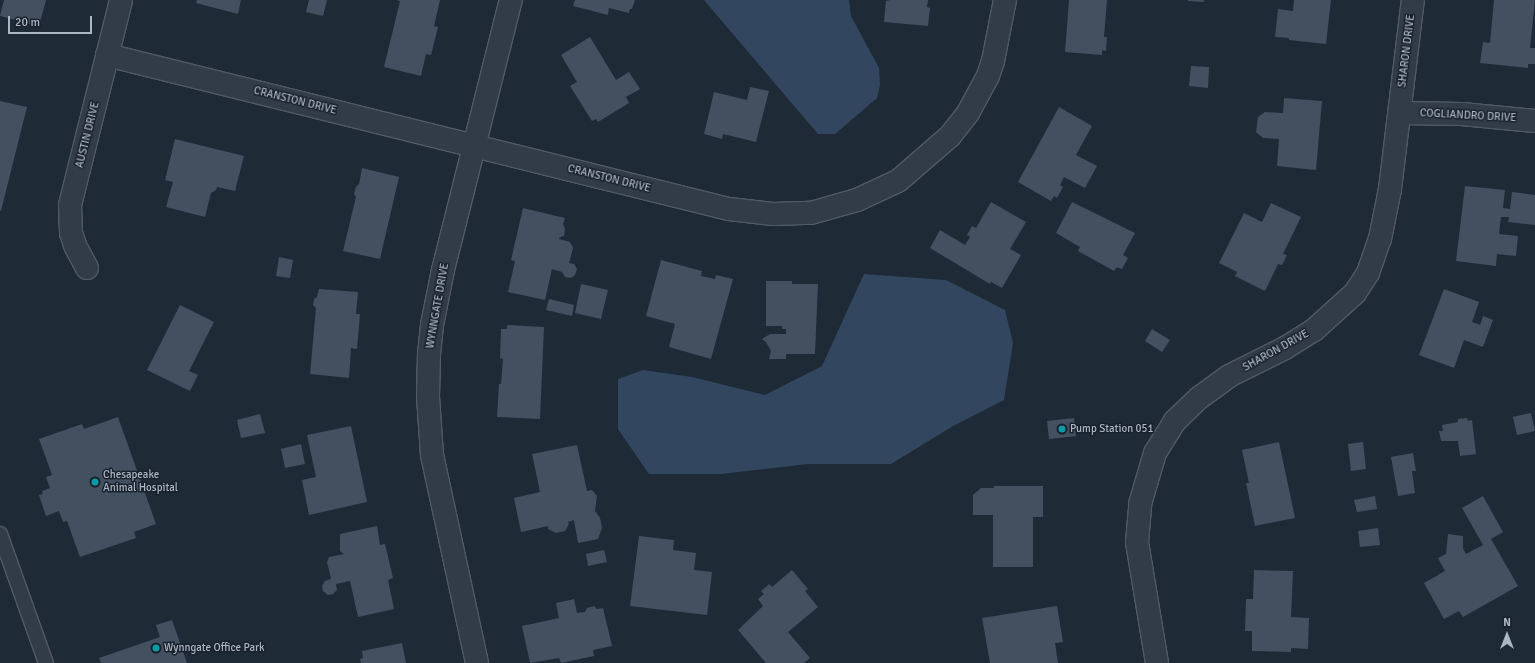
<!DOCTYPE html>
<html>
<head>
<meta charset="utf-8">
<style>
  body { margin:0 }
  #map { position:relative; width:1535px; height:663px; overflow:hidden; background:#1f2a37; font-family:Signika,sans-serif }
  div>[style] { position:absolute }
  .water>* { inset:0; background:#32475f }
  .building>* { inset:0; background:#42505f }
  .roads { filter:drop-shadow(1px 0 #505a65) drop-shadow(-1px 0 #505a65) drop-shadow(0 1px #505a65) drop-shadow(0 -1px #505a65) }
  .lane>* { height:14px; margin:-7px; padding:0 7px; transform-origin:7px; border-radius:7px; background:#323c47 }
  .street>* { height:22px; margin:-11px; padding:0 11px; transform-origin:11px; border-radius:11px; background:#323c47 }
  .dots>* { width:11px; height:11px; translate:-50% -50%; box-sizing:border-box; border:2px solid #18212c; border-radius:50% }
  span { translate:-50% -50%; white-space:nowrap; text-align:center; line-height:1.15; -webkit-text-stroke:3px #18212c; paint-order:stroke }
  .street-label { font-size:11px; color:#acb7c4 }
  .poi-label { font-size:11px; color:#acb7c4 }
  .left { translate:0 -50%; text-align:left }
  .north { position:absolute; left:1487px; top:615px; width:40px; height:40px; -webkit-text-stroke:3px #18212c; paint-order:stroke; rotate:0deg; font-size:11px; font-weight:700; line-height:16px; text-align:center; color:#acb7c4 }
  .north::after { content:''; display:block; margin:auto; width:14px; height:18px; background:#acb7c4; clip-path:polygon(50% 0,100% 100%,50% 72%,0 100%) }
  .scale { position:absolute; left:8px; top:16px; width:84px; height:18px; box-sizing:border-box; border:2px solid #acb7c4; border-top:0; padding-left:5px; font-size:12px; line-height:14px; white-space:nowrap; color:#acb7c4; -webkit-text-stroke:3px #18212c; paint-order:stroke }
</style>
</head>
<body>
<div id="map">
  <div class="water">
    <div style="clip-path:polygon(704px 0,849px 0,851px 16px,879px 68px,880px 85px,877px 98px,835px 134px,818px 134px)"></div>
    <div style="clip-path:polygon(864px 274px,946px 280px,1005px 310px,1013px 343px,1004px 400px,953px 426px,891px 464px,808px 464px,721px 474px,649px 474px,618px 429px,618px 379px,643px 370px,692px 377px,765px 395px,822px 366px)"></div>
  </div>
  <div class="building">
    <div style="clip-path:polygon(4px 0,46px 0,39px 26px,0 16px)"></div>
    <div style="clip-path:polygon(197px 0,241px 0,238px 14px,196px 3px)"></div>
    <div style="clip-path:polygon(309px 0,327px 0,323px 16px,306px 12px)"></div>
    <div style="clip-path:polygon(396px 0,440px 0,434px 26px,438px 27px,431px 55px,426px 54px,421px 76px,384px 67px,400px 1px)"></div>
    <div style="clip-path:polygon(575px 0,635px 0,632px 9px,630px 9px,629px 13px,609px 8px,608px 15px,573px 6px)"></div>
    <div style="clip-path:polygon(890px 0,928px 0,927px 7px,930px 8px,928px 26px,884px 22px,886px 1px)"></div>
    <div style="clip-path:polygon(1069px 0,1107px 0,1104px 37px,1107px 37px,1106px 51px,1102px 50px,1102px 55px,1065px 52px)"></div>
    <div style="clip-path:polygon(1188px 0,1204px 0,1204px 2px,1188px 1px)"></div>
    <div style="clip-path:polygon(1294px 0,1331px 0,1326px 44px,1289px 40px,1289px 38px,1275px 37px,1278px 9px,1293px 11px)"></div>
    <div style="clip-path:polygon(1494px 0,1535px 0,1530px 48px,1535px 48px,1535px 64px,1528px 64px,1528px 68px,1480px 63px,1483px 42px,1490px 43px)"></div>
    <div style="clip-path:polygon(590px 37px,616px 80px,629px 72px,640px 89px,626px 97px,629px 103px,598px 122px,596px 119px,592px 121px,570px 86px,577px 82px,561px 55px)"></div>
    <div style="clip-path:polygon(1191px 66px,1209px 67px,1208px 88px,1189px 86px)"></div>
    <div style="clip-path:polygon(750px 87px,769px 91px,756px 142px,723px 134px,722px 139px,704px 134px,714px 92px,747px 100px)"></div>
    <div style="clip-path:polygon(1284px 98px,1322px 101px,1316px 170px,1277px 166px,1279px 139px,1263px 138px,1256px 132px,1258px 117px,1265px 112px,1283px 113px)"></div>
    <div style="clip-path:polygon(0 101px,27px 107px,1px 211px,0 211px)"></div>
    <div style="clip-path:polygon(1059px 107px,1092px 126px,1076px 155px,1097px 166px,1085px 188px,1064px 177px,1060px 185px,1063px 187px,1057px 198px,1054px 196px,1051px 201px,1018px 182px)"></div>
    <div style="clip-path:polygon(175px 139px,244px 156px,235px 191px,217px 187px,216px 190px,211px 193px,205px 217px,166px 207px,173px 182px,165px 180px)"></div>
    <div style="clip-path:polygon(362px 168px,399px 177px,380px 259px,343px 251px,356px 197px,354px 194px,356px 187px,359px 184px)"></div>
    <div style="clip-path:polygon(1465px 186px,1505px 190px,1503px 208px,1510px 209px,1512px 192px,1535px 195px,1535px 225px,1508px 222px,1509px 217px,1501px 217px,1499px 234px,1518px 236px,1516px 256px,1497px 254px,1496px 266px,1456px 261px)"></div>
    <div style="clip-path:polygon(991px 202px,1026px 222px,1010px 249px,1021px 255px,1002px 288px,991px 282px,990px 284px,930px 248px,940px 230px,965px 245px,970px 237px,967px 235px,972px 226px,976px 228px)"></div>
    <div style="clip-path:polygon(1072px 202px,1135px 233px,1123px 255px,1128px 258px,1122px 269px,1117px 267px,1114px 271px,1078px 251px,1080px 247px,1056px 233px)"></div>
    <div style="clip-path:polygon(1271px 203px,1301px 217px,1283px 254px,1287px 255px,1282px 265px,1278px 264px,1265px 291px,1235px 276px,1237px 272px,1219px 263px,1244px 213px,1262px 222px)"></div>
    <div style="clip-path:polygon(523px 208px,565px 218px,563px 224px,565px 229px,564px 236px,560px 237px,559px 239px,570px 242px,573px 248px,569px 263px,574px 264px,577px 269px,575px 275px,571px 278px,565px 277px,562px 272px,552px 269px,545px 300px,508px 292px,515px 261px,511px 260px)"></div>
    <div style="clip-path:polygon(279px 257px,293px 260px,290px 278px,276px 276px)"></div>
    <div style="clip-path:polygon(661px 260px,702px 271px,701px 276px,715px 279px,716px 275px,733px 279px,711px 359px,669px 347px,675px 324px,646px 316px)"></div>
    <div style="clip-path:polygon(766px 281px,792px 281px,792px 284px,818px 284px,815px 354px,786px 354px,786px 359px,769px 359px,771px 351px,766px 342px,762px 339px,770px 334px,786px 334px,786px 329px,782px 329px,782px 326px,766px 326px)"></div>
    <div style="clip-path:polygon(581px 284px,608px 290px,601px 319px,575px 313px)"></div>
    <div style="clip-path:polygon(319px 289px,358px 292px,356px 314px,360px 314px,357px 349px,351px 348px,349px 378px,310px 374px,316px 308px,313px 305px,314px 299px,317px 297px)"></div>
    <div style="clip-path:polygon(1444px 289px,1479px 302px,1472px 322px,1480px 325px,1483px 316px,1493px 320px,1483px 347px,1464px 340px,1454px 368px,1419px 355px)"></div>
    <div style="clip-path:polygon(549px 299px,574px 305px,572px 316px,546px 310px)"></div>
    <div style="clip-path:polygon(180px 305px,214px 322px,189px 371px,198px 375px,190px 391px,147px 370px)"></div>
    <div style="clip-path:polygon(507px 325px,544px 327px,540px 419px,497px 417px,499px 384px,501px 384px,503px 359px,500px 358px,501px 329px,507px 329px)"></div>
    <div style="clip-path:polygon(1152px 329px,1170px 340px,1162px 352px,1145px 341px)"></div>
    <div style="clip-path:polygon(1531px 413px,1535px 431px,1517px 435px,1513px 417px)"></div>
    <div style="clip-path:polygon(260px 414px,265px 433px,241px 438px,237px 420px)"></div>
    <div style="clip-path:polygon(118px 417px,156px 524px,134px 532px,136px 538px,80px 557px,67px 521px,63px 522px,59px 511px,46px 516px,39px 495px,43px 494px,42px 491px,50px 488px,46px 477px,52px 475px,39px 439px,82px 424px,84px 429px)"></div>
    <div style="clip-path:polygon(1074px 418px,1076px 436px,1049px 439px,1047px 421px)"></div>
    <div style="clip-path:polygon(1467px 418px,1468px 421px,1472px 420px,1476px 454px,1460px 456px,1458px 441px,1441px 441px,1439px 431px,1443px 431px,1442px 425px,1458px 422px,1458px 419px)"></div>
    <div style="clip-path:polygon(351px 426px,367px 502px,309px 515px,302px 480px,316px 477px,307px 435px)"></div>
    <div style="clip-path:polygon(1279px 442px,1295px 518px,1255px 526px,1246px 483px,1249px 483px,1242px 450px)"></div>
    <div style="clip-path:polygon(1363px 442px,1366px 469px,1351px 471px,1348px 444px)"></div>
    <div style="clip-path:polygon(301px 444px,305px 464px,285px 468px,281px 449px)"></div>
    <div style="clip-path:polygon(577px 445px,587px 491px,592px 490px,597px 496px,595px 511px,600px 518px,602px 528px,598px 539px,578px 543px,574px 520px,568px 522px,569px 524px,565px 531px,556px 533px,548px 529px,548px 526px,521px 532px,514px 498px,540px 492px,532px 454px)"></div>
    <div style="clip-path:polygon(1413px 453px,1416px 471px,1412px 471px,1415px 493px,1398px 496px,1391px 457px)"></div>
    <div style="clip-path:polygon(994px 486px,1043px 486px,1043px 517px,1033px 517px,1033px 567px,993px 567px,993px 515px,973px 515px,973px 495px,981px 488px,994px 488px)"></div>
    <div style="clip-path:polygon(1375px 496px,1377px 509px,1357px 512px,1354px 500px)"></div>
    <div style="clip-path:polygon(1483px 496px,1503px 532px,1491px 539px,1518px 586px,1463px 617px,1459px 611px,1444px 619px,1424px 583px,1445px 571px,1438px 558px,1446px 554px,1448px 534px,1463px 536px,1463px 548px,1466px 554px,1483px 545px,1462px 508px)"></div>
    <div style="clip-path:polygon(377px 526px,380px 545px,385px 544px,393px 578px,388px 580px,394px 609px,358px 617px,350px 581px,336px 584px,337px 590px,333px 594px,328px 595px,323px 591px,322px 586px,325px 581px,331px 579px,327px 562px,329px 557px,344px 554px,340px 551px,340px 534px)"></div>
    <div style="clip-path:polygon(1378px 528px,1380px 545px,1360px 547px,1358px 531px)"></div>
    <div style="clip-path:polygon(639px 536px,674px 540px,673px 550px,696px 553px,694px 570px,712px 572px,707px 615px,630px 606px)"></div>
    <div style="clip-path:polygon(604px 550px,607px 562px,588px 566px,586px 554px)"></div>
    <div style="clip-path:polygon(792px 570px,808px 589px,805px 591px,818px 607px,788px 632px,810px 658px,804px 663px,766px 663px,738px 630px,763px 606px,758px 599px,764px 594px,761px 591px,769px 584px,772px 587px)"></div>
    <div style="clip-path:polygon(1254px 570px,1293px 571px,1291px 617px,1309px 618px,1308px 649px,1291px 648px,1291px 652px,1252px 651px,1252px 631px,1245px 631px,1246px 599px,1253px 599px)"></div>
    <div style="clip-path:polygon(574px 599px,577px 613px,585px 612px,587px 608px,594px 606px,597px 609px,603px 608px,612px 646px,593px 650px,594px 656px,561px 663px,559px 658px,530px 663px,522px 626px,559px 618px,556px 603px)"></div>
    <div style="clip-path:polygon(1057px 606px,1063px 642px,1055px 643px,1058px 663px,990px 663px,982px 618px)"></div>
    <div style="clip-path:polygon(172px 620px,187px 663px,101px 663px,99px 658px,160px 637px,156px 625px)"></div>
    <div style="clip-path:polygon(402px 643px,406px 663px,361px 663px,360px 659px,363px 658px,362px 651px)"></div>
  </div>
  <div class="roads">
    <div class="lane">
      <div style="left:0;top:534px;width:137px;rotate:70.4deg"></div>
    </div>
    <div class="street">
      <div style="left:107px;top:55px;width:641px;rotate:13.91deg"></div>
      <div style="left:729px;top:209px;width:44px;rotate:6.5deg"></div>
      <div style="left:773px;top:214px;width:38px;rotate:-2deg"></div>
      <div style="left:811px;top:213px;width:48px;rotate:-15.8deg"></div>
      <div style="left:857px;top:200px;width:45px;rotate:-24.9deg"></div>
      <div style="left:898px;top:181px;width:69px;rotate:-40.9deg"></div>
      <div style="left:950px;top:136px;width:29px;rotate:-52deg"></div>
      <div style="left:968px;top:113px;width:42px;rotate:-61.6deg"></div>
      <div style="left:988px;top:76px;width:16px;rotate:-72deg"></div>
      <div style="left:993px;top:61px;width:62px;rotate:-78.9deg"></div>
      <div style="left:1400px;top:113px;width:62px;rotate:0.9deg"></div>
      <div style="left:1462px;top:114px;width:73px;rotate:5.5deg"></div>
      <div style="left:87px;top:268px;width:26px;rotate:-118deg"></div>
      <div style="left:75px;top:245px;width:13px;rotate:-108deg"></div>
      <div style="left:71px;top:233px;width:28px;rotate:-92deg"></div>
      <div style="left:70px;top:205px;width:211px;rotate:-76deg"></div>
      <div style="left:477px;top:663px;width:213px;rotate:-102.2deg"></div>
      <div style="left:432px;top:455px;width:58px;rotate:-93.9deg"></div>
      <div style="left:428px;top:397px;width:43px;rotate:-88.7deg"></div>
      <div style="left:429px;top:354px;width:29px;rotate:-84deg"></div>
      <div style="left:432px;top:325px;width:56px;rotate:-78.7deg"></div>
      <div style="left:443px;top:270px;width:278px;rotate:-75.9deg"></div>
      <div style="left:1157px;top:663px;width:123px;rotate:-99.4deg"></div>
      <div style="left:1137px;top:542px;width:38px;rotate:-85deg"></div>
      <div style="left:1140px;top:504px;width:53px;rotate:-73.6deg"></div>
      <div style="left:1155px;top:453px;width:38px;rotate:-58deg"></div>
      <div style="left:1175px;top:421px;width:33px;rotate:-44deg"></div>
      <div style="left:1199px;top:398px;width:37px;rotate:-36deg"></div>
      <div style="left:1229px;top:376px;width:63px;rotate:-26.6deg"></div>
      <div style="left:1285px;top:348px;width:34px;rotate:-32deg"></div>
      <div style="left:1314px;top:330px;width:55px;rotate:-42.1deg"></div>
      <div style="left:1355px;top:293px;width:24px;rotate:-57deg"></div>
      <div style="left:1368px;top:273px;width:36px;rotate:-71deg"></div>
      <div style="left:1380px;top:239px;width:51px;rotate:-78.7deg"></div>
      <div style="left:1390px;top:189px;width:190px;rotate:-83.1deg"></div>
    </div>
  </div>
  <div class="dots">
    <div style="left:1062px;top:429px;background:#0f9aa8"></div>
    <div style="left:95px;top:482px;background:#0f9aa8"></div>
    <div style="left:156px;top:648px;background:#0f9aa8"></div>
  </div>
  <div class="street-label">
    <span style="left:1407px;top:51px;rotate:-83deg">SHARON DRIVE</span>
    <span style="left:295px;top:101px;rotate:14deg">CRANSTON DRIVE</span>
    <span style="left:1468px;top:116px;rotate:3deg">COGLIANDRO DRIVE</span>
    <span style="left:88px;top:135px;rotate:-76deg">AUSTIN DRIVE</span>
    <span style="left:609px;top:179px;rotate:14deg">CRANSTON DRIVE</span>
    <span style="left:438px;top:306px;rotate:-80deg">WYNNGATE DRIVE</span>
    <span style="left:1276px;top:351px;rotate:-29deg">SHARON DRIVE</span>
  </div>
  <div class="poi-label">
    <span class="left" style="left:1070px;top:429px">Pump Station 051</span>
    <span class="left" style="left:103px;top:482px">Chesapeake<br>Animal Hospital</span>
    <span class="left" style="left:164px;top:648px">Wynngate Office Park</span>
  </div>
  <div class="north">N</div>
  <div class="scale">20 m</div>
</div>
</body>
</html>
